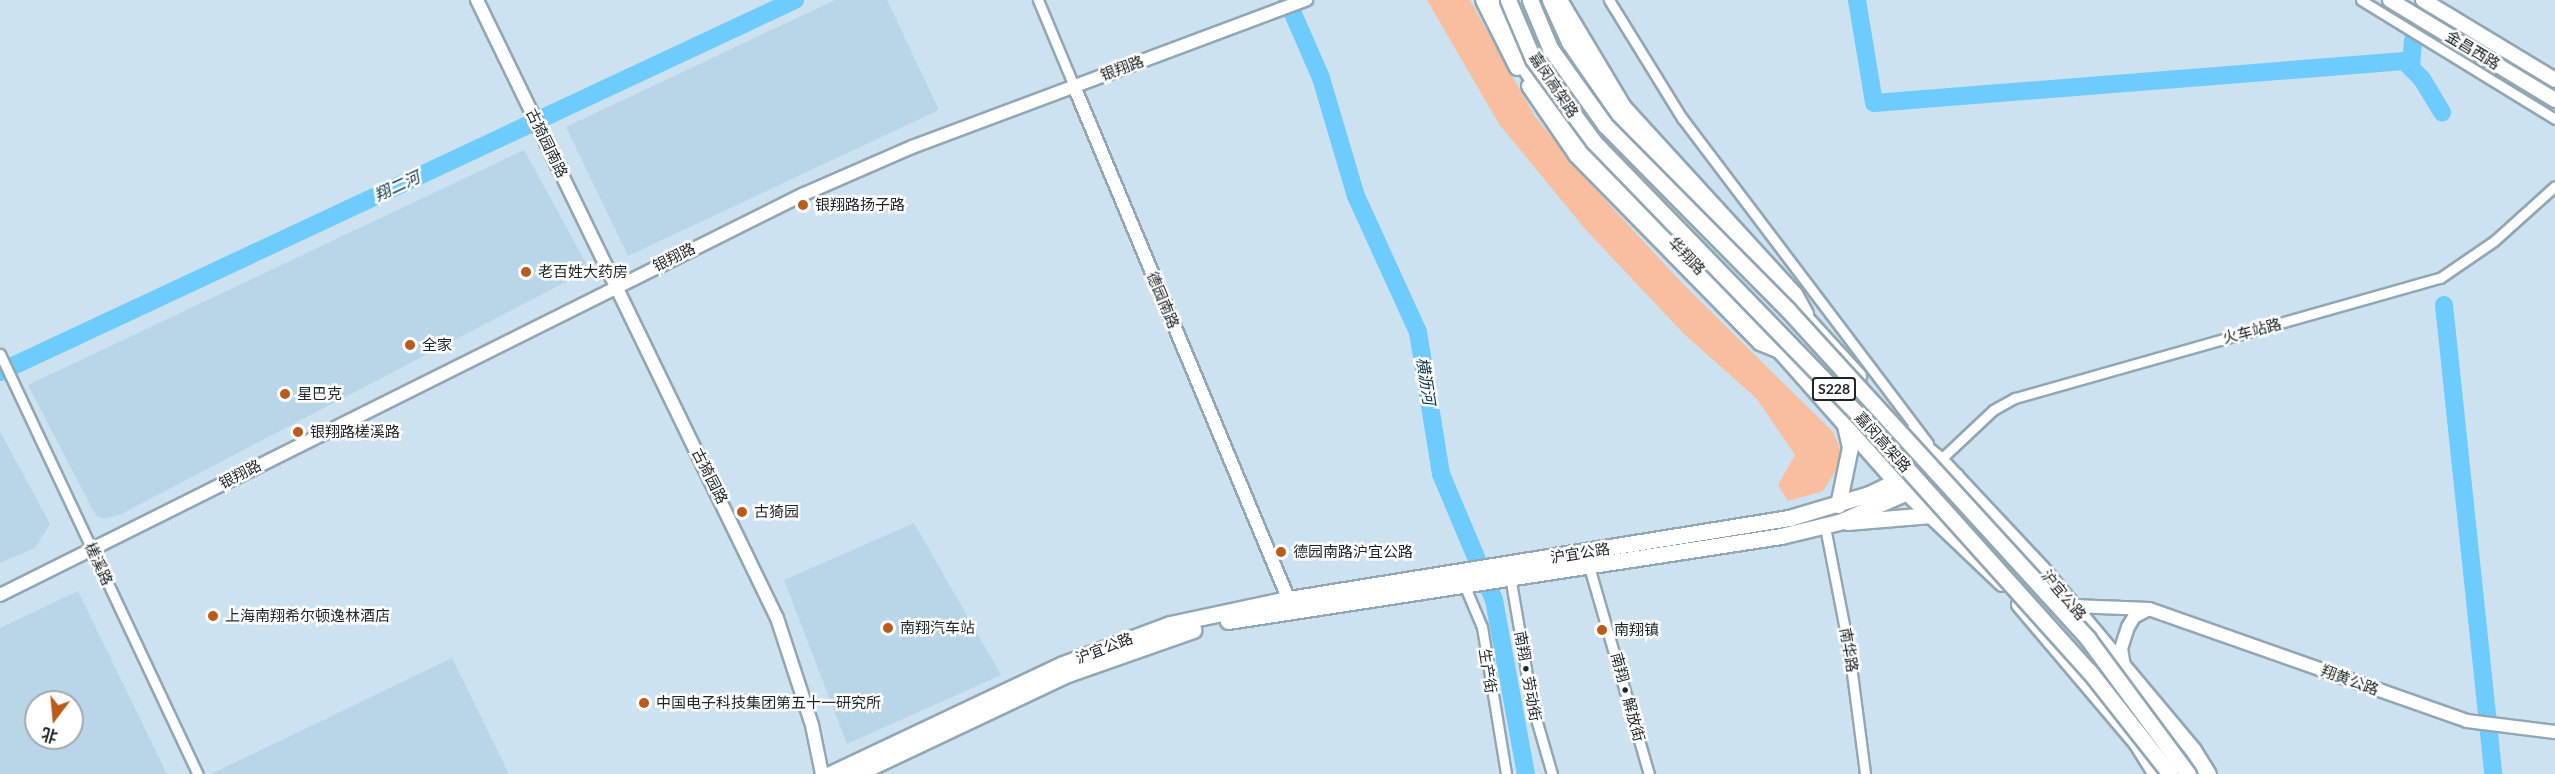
<!DOCTYPE html>
<html>
<head>
<meta charset="utf-8">
<style>
  body { margin:0 }
  #map { position:relative; width:2555px; height:774px; overflow:hidden; background:#cce2f0; font-family:Lato,"Noto Sans SC",sans-serif }
  div>[style] { position:absolute }
  .built>* { inset:0; background:#b9d6e8 }
  .green>* { inset:0; background:#f8be9f }
  .river>* { height:18px; margin:-9px; padding:0 9px; transform-origin:9px; border-radius:9px; background:#6dcbfd }
  .roads { filter:drop-shadow(2px 0 #91a7b3) drop-shadow(-2px 0 #91a7b3) drop-shadow(0 2px #91a7b3) drop-shadow(0 -2px #91a7b3) }
  .minor>* { height:9px; margin:-4.5px; padding:0 4.5px; transform-origin:4.5px; border-radius:4.5px; background:#fff }
  .tertiary>* { height:12px; margin:-6px; padding:0 6px; transform-origin:6px; border-radius:6px; background:#fff }
  .secondary>* { height:14px; margin:-7px; padding:0 7px; transform-origin:7px; border-radius:7px; background:#fff }
  .primary>* { height:15px; margin:-7.5px; padding:0 7.5px; transform-origin:7.5px; border-radius:7.5px; background:#fff }
  .bridges { filter:drop-shadow(2px 0 #91a7b3) drop-shadow(-2px 0 #91a7b3) drop-shadow(0 2px #91a7b3) drop-shadow(0 -2px #91a7b3) }
  .trunk-bridge>* { height:15px; margin:-7.5px; padding:0 7.5px; transform-origin:7.5px; border-radius:7.5px; background:#fff }
  .dots>* { width:16px; height:16px; translate:-50% -50%; box-sizing:border-box; border:3px solid #fff; border-radius:50% }
  span { translate:-50% -50%; white-space:nowrap; text-align:center; line-height:1.15; -webkit-text-stroke:5px #fff; paint-order:stroke }
  .shield-label span { padding:2px 4px; background:#fff; border:2px solid; border-radius:4px; -webkit-text-stroke-width:0 }
  .shield-label { font-size:14px; color:#1c252a; font-weight:700 }
  .street-label { font-size:15px; color:#1c252a }
  .poi-label { font-size:15px; color:#1c252a }
  .left { translate:0 -50%; text-align:left }
  .water-label { font-size:16px; color:#093549; font-style:italic }
  .north { position:absolute; left:24px; top:690px; width:60px; height:60px; box-sizing:border-box; background:#fff; border:2px solid #a4a8aa; border-radius:50%; rotate:196deg; font-size:16px; font-weight:700; line-height:24px; text-align:center; color:#1c252a }
  .north::after { content:''; display:block; margin:auto; width:21px; height:27px; background:#bb5a1a; clip-path:polygon(50% 0,100% 100%,50% 72%,0 100%) }
</style>
</head>
<body>
<div id="map">
  <div class="built">
    <div style="clip-path:polygon(835px 0,887px 0,939px 110px,628px 256px,566px 127px)"></div>
    <div style="clip-path:polygon(524px 150px,586px 263px,583px 273px,121px 514px,104px 519px,96px 516px,28px 385px)"></div>
    <div style="clip-path:polygon(0 431px,50px 524px,35px 548px,0 563px)"></div>
    <div style="clip-path:polygon(914px 523px,1001px 675px,847px 744px,784px 580px)"></div>
    <div style="clip-path:polygon(evenodd,78px 591px,167px 774px,0 774px,0 628px,78px 591px,36px 702px,72px 702px,72px 738px,36px 738px,36px 702px)"></div>
    <div style="clip-path:polygon(452px 658px,509px 774px,211px 774px)"></div>
  </div>
  <div class="green">
    <div style="clip-path:polygon(1427px 0,1470px 0,1534px 115px,1586px 179px,1681px 282px,1833px 432px,1840px 448px,1840px 464px,1823px 491px,1788px 501px,1778px 485px,1795px 455px,1757px 399px,1684px 334px,1586px 230px,1499px 124px)"></div>
  </div>
  <div class="river">
    <div style="left:1287px;top:0;width:85px;rotate:66.4deg"></div>
    <div style="left:1321px;top:78px;width:123px;rotate:73.5deg"></div>
    <div style="left:1356px;top:196px;width:149px;rotate:65.5deg"></div>
    <div style="left:1418px;top:332px;width:144px;rotate:80.8deg"></div>
    <div style="left:1441px;top:474px;width:137px;rotate:67.2deg"></div>
    <div style="left:1494px;top:600px;width:177px;rotate:79.6deg"></div>
    <div style="left:1857px;top:0;width:104px;rotate:80.6deg"></div>
    <div style="left:1874px;top:103px;width:532px;rotate:-4.53deg"></div>
    <div style="left:2404px;top:61px;width:25px;rotate:45deg"></div>
    <div style="left:2422px;top:79px;width:39px;rotate:59deg"></div>
    <div style="left:2411px;top:68px;width:28px;rotate:-86deg"></div>
    <div style="left:2444px;top:305px;width:472px;rotate:84deg"></div>
    <div style="left:0;top:372px;width:878px;rotate:-25.08deg"></div>
  </div>
  <div class="roads">
    <div class="minor">
      <div style="left:1038px;top:0;width:93px;rotate:67.3deg"></div>
      <div style="left:1609px;top:0;width:139px;rotate:58.3deg"></div>
      <div style="left:1682px;top:118px;width:408px;rotate:52.9deg"></div>
      <div style="left:2361px;top:0;width:228px;rotate:31.5deg"></div>
      <div style="left:0;top:354px;width:464px;rotate:64.8deg"></div>
      <div style="left:1938px;top:457px;width:4px;rotate:56deg"></div>
      <div style="left:1940px;top:460px;width:73px;rotate:-43.3deg"></div>
      <div style="left:1993px;top:410px;width:25px;rotate:-29deg"></div>
      <div style="left:2015px;top:398px;width:442px;rotate:-15.8deg"></div>
      <div style="left:2440px;top:278px;width:65px;rotate:-34.4deg"></div>
      <div style="left:2494px;top:241px;width:82px;rotate:-42deg"></div>
      <div style="left:1825px;top:527px;width:125px;rotate:79deg"></div>
      <div style="left:1849px;top:650px;width:125px;rotate:82.6deg"></div>
      <div style="left:1588px;top:563px;width:220px;rotate:73.9deg"></div>
      <div style="left:1510px;top:576px;width:131px;rotate:80.3deg"></div>
      <div style="left:1532px;top:705px;width:72px;rotate:73.8deg"></div>
      <div style="left:1463px;top:582px;width:49px;rotate:67.1deg"></div>
      <div style="left:1482px;top:627px;width:149px;rotate:80.7deg"></div>
    </div>
    <div class="tertiary">
      <div style="left:477px;top:0;width:687px;rotate:64.11deg"></div>
      <div style="left:777px;top:618px;width:113px;rotate:71.9deg"></div>
      <div style="left:812px;top:725px;width:50px;rotate:78.5deg"></div>
      <div style="left:1074px;top:86px;width:563px;rotate:67.31deg"></div>
      <div style="left:0;top:595px;width:898px;rotate:-26.51deg"></div>
      <div style="left:804px;top:194px;width:118px;rotate:-23.5deg"></div>
      <div style="left:912px;top:147px;width:421px;rotate:-20.5deg"></div>
      <div style="left:2073px;top:606px;width:76px;rotate:2.3deg"></div>
      <div style="left:2149px;top:609px;width:17px;rotate:152deg"></div>
      <div style="left:2134px;top:617px;width:12px;rotate:121deg"></div>
      <div style="left:2128px;top:627px;width:22px;rotate:108deg"></div>
      <div style="left:2121px;top:648px;width:18px;rotate:81deg"></div>
      <div style="left:2149px;top:609px;width:337px;rotate:19.4deg"></div>
      <div style="left:2467px;top:721px;width:89px;rotate:7.1deg"></div>
    </div>
    <div class="secondary">
      <div style="left:1483px;top:0;width:76px;rotate:63.4deg"></div>
      <div style="left:1560px;top:0;width:125px;rotate:59.1deg"></div>
      <div style="left:1624px;top:107px;width:253px;rotate:47.6deg"></div>
      <div style="left:1795px;top:294px;width:23px;rotate:61deg"></div>
      <div style="left:2390px;top:0;width:193px;rotate:31.2deg"></div>
      <div style="left:2423px;top:0;width:154px;rotate:31.2deg"></div>
      <div style="left:1529px;top:86px;width:83px;rotate:55.7deg"></div>
      <div style="left:1576px;top:155px;width:263px;rotate:45.6deg"></div>
      <div style="left:1760px;top:343px;width:18px;rotate:22deg"></div>
    </div>
    <div class="primary">
      <div style="left:1494px;top:0;width:70px;rotate:66.4deg"></div>
      <div style="left:1522px;top:64px;width:106px;rotate:54.2deg"></div>
      <div style="left:1584px;top:150px;width:282px;rotate:45.7deg"></div>
      <div style="left:1781px;top:352px;width:175px;rotate:48.5deg"></div>
      <div style="left:1897px;top:483px;width:145px;rotate:43.6deg"></div>
      <div style="left:1550px;top:0;width:46px;rotate:65.7deg"></div>
      <div style="left:1569px;top:42px;width:86px;rotate:55.4deg"></div>
      <div style="left:1618px;top:113px;width:356px;rotate:47.6deg"></div>
      <div style="left:1907px;top:433px;width:43px;rotate:39.3deg"></div>
      <div style="left:1940px;top:460px;width:148px;rotate:46.9deg"></div>
      <div style="left:2041px;top:568px;width:237px;rotate:50.1deg"></div>
      <div style="left:2193px;top:750px;width:28px;rotate:58deg"></div>
      <div style="left:1838px;top:505px;width:59px;rotate:-78.3deg"></div>
      <div style="left:1850px;top:447px;width:22px;rotate:-103deg"></div>
      <div style="left:1847px;top:522px;width:84px;rotate:-4.8deg"></div>
      <div style="left:2019px;top:604px;width:181px;rotate:49.7deg"></div>
      <div style="left:2136px;top:742px;width:38px;rotate:58deg"></div>
      <div style="left:1228px;top:621px;width:559px;rotate:-8.74deg"></div>
      <div style="left:1781px;top:536px;width:60px;rotate:-13.6deg"></div>
      <div style="left:1839px;top:522px;width:74px;rotate:-23.8deg"></div>
      <div style="left:1907px;top:492px;width:51px;rotate:-18.4deg"></div>
      <div style="left:830px;top:774px;width:258px;rotate:-25.3deg"></div>
      <div style="left:1063px;top:664px;width:114px;rotate:-20.5deg"></div>
      <div style="left:1170px;top:624px;width:116px;rotate:-12deg"></div>
      <div style="left:1283px;top:600px;width:513px;rotate:-9.21deg"></div>
      <div style="left:1789px;top:518px;width:84px;rotate:-16.7deg"></div>
      <div style="left:1869px;top:494px;width:79px;rotate:-25.6deg"></div>
      <div style="left:856px;top:774px;width:234px;rotate:-25.3deg"></div>
      <div style="left:1068px;top:674px;width:133px;rotate:-19.4deg"></div>
    </div>
  </div>
  <div class="bridges">
    <div class="trunk-bridge">
      <div style="left:1508px;top:0;width:64px;rotate:67deg"></div>
      <div style="left:1533px;top:59px;width:103px;rotate:53.7deg"></div>
      <div style="left:1594px;top:142px;width:392px;rotate:45.9deg"></div>
      <div style="left:1867px;top:424px;width:332px;rotate:48.1deg"></div>
      <div style="left:2089px;top:671px;width:131px;rotate:51.8deg"></div>
      <div style="left:1530px;top:0;width:52px;rotate:67.4deg"></div>
      <div style="left:1550px;top:48px;width:95px;rotate:54.5deg"></div>
      <div style="left:1605px;top:125px;width:260px;rotate:45.3deg"></div>
      <div style="left:1788px;top:310px;width:445px;rotate:47.6deg"></div>
      <div style="left:2088px;top:639px;width:168px;rotate:53.5deg"></div>
    </div>
  </div>
  <div class="dots">
    <div style="left:803px;top:205px;background:#bb5a1a"></div>
    <div style="left:526px;top:272px;background:#bb5a1a"></div>
    <div style="left:410px;top:345px;background:#bb5a1a"></div>
    <div style="left:285px;top:394px;background:#bb5a1a"></div>
    <div style="left:298px;top:432px;background:#bb5a1a"></div>
    <div style="left:742px;top:512px;background:#bb5a1a"></div>
    <div style="left:1281px;top:552px;background:#bb5a1a"></div>
    <div style="left:213px;top:616px;background:#bb5a1a"></div>
    <div style="left:888px;top:628px;background:#bb5a1a"></div>
    <div style="left:1602px;top:630px;background:#bb5a1a"></div>
    <div style="left:644px;top:703px;background:#bb5a1a"></div>
  </div>
  <div class="shield-label">
    <span style="left:1834px;top:389px">S228</span>
  </div>
  <div class="street-label">
    <span style="left:2473px;top:50px;rotate:31deg">金昌西路</span>
    <span style="left:1122px;top:68px;rotate:-20deg">银翔路</span>
    <span style="left:1554px;top:85px;rotate:56deg">嘉闵高架路</span>
    <span style="left:547px;top:143px;rotate:64deg">古猗园南路</span>
    <span style="left:1687px;top:256px;rotate:46deg">华翔路</span>
    <span style="left:674px;top:257px;rotate:-26deg">银翔路</span>
    <span style="left:1163px;top:300px;rotate:67deg">德园南路</span>
    <span style="left:2252px;top:331px;rotate:-15deg">火车站路</span>
    <span style="left:1883px;top:442px;rotate:48deg">嘉闵高架路</span>
    <span style="left:240px;top:474px;rotate:-27deg">银翔路</span>
    <span style="left:710px;top:476px;rotate:63deg">古猗园路</span>
    <span style="left:1580px;top:553px;rotate:-9deg">沪宜公路</span>
    <span style="left:99px;top:564px;rotate:65deg">槎溪路</span>
    <span style="left:2064px;top:595px;rotate:50deg">沪宜公路</span>
    <span style="left:1104px;top:648px;rotate:-21deg">沪宜公路</span>
    <span style="left:1849px;top:650px;rotate:80deg">南华路</span>
    <span style="left:1488px;top:671px;rotate:81deg">生产街</span>
    <span style="left:1528px;top:676px;rotate:80deg">南翔 • 劳动街</span>
    <span style="left:2350px;top:680px;rotate:20deg">翔黄公路</span>
    <span style="left:1628px;top:697px;rotate:75deg">南翔 • 解放街</span>
  </div>
  <div class="poi-label">
    <span class="left" style="left:815px;top:205px">银翔路扬子路</span>
    <span class="left" style="left:538px;top:272px">老百姓大药房</span>
    <span class="left" style="left:422px;top:345px">全家</span>
    <span class="left" style="left:297px;top:394px">星巴克</span>
    <span class="left" style="left:310px;top:432px">银翔路槎溪路</span>
    <span class="left" style="left:754px;top:512px">古猗园</span>
    <span class="left" style="left:1293px;top:552px">德园南路沪宜公路</span>
    <span class="left" style="left:225px;top:616px">上海南翔希尔顿逸林酒店</span>
    <span class="left" style="left:900px;top:628px">南翔汽车站</span>
    <span class="left" style="left:1614px;top:630px">南翔镇</span>
    <span class="left" style="left:656px;top:703px">中国电子科技集团第五十一研究所</span>
  </div>
  <div class="water-label">
    <span style="left:397px;top:186px;rotate:-25deg">翔二河</span>
    <span style="left:1426px;top:381px;rotate:81deg">横沥河</span>
  </div>
  <div class="north">北</div>
</div>
</body>
</html>
